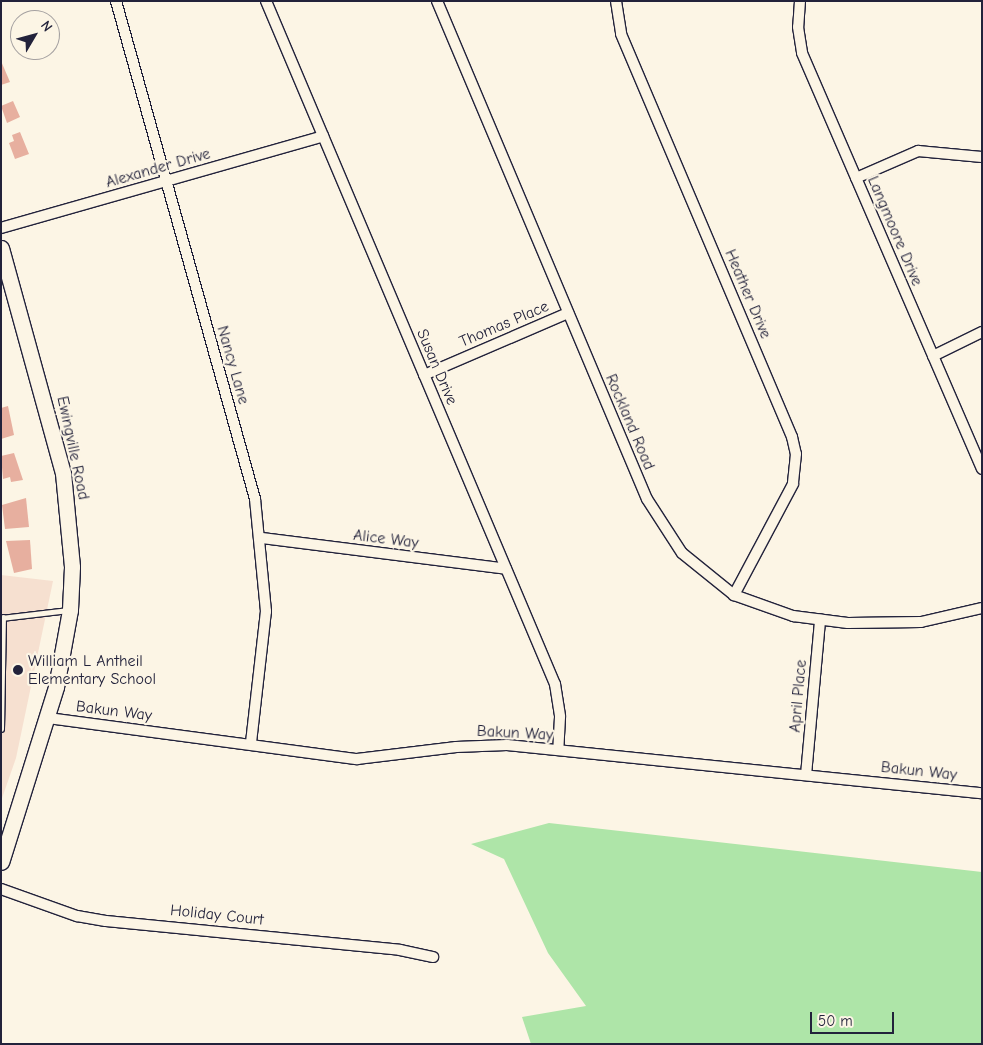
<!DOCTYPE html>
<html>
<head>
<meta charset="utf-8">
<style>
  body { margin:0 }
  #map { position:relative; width:983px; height:1045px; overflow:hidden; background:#fcf5e5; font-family:"Comic Neue",sans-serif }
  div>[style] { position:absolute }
  .built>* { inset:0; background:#f6e0d0 }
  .green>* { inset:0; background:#aee5a8 }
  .building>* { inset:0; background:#e7af9f }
  .roads { filter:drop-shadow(1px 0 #22223b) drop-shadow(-1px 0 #22223b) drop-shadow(0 1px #22223b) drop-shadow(0 -1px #22223b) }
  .service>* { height:5px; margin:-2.5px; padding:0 2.5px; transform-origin:2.5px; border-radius:2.5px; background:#fcf5e5 }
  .minor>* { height:10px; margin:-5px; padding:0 5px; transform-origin:5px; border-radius:5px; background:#fcf5e5 }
  .secondary>* { height:15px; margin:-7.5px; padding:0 7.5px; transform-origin:7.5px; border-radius:7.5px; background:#fcf5e5 }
  .dots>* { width:14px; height:14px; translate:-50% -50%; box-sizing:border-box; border:2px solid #fcf5e5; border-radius:50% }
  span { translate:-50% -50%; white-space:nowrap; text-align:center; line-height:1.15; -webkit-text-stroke:4.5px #fcf5e5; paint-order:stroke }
  .street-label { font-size:16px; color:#22223b }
  .poi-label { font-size:16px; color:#22223b }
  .left { translate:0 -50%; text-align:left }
  .frame { position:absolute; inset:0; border:2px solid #22223b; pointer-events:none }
  .north { position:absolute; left:10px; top:10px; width:50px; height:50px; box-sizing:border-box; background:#fcf5e5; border:1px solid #a5a1a1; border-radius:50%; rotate:53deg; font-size:14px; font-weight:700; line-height:20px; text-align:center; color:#22223b }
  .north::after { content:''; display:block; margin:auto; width:18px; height:22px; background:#22223b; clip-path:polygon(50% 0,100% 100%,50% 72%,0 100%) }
  .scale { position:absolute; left:810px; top:1012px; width:84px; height:22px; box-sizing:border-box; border:2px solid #22223b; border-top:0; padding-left:6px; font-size:15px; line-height:18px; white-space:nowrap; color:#22223b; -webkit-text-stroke:4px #fcf5e5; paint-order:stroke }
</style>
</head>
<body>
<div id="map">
  <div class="built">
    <div style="clip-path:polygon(1px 575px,53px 581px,16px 758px,1px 801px)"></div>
  </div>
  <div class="green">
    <div style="clip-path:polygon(549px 823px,982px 872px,982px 1044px,531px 1044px,522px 1017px,586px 1006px,548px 953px,504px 859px,471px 844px)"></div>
  </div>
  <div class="building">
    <div style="clip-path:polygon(1px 61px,10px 82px,1px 85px)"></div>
    <div style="clip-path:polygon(13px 101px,20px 117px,7px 123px,1px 106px)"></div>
    <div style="clip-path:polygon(20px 132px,29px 154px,15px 159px,9px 143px,14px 141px,12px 135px)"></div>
    <div style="clip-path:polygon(8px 406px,14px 435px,1px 439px,1px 408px)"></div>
    <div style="clip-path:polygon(14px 453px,23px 480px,11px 482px,10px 477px,3px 479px,1px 456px)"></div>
    <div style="clip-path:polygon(26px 498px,29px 527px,5px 529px,2px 505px)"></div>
    <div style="clip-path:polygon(30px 540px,32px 569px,14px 573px,6px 541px)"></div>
  </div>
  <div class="roads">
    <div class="service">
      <div style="left:1px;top:618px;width:68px;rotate:-6.7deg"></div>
      <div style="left:1px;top:729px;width:112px;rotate:-89deg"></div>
    </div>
    <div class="minor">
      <div style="left:116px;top:1px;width:517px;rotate:74.4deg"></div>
      <div style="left:255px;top:499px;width:113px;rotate:84.4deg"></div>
      <div style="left:266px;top:611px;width:133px;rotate:96.5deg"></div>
      <div style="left:266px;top:1px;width:742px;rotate:67.07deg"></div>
      <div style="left:555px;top:684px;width:33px;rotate:81deg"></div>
      <div style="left:560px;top:717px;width:33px;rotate:93deg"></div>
      <div style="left:437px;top:1px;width:540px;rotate:67.14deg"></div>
      <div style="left:647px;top:499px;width:64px;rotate:57.1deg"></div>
      <div style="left:682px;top:553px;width:67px;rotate:38.9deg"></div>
      <div style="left:734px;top:595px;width:63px;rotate:19.6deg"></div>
      <div style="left:793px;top:616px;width:55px;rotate:7.3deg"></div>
      <div style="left:848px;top:623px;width:73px;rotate:-0.8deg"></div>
      <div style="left:921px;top:622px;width:63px;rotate:-12.9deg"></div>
      <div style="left:616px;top:1px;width:33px;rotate:81deg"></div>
      <div style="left:621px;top:34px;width:438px;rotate:67deg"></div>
      <div style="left:792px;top:437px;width:17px;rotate:77deg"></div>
      <div style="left:796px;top:454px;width:30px;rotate:96deg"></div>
      <div style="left:793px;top:484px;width:126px;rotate:118deg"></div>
      <div style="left:800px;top:1px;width:26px;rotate:94deg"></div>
      <div style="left:798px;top:27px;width:26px;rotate:81deg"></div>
      <div style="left:802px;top:53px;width:453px;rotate:66.6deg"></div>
      <div style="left:856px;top:178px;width:68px;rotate:-23.5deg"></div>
      <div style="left:918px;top:151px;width:64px;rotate:5.4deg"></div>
      <div style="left:1px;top:228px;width:335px;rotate:-15.9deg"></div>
      <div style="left:933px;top:356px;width:55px;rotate:-26.1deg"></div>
      <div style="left:424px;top:375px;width:157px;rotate:-23.3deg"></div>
      <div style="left:262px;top:538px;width:246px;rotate:7.2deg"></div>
      <div style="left:48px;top:718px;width:312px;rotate:7.6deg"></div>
      <div style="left:357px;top:759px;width:100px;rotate:-6.9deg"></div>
      <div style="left:456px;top:747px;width:51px;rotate:-2.2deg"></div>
      <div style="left:507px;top:745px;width:477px;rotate:5.8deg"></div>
      <div style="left:806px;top:775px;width:156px;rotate:-84.8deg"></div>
      <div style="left:1px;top:889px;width:81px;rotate:19.6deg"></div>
      <div style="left:77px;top:916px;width:29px;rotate:10deg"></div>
      <div style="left:106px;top:921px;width:295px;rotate:5.6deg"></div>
      <div style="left:400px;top:950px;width:34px;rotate:12deg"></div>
    </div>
    <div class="secondary">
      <div style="left:1px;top:248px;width:233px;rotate:74.6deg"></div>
      <div style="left:63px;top:473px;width:94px;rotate:84.5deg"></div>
      <div style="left:72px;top:567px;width:43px;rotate:92.7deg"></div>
      <div style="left:70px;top:610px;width:78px;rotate:100.3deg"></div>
      <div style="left:56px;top:687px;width:183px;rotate:107.4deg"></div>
    </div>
  </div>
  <div class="dots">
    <div style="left:18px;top:670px;background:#22223b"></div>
  </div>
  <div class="street-label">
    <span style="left:158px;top:168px;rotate:-16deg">Alexander Drive</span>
    <span style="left:895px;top:231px;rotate:67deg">Langmoore Drive</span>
    <span style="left:748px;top:294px;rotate:67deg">Heather Drive</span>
    <span style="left:504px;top:324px;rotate:-23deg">Thomas Place</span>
    <span style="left:233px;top:365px;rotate:74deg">Nancy Lane</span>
    <span style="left:437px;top:367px;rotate:67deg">Susan Drive</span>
    <span style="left:630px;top:422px;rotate:67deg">Rockland Road</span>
    <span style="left:73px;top:448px;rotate:78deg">Ewingville Road</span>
    <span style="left:386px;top:539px;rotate:7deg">Alice Way</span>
    <span style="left:798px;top:696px;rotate:-85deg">April Place</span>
    <span style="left:114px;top:711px;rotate:7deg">Bakun Way</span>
    <span style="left:515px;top:733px;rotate:3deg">Bakun Way</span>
    <span style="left:919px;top:771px;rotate:6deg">Bakun Way</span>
    <span style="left:217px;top:915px;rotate:6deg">Holiday Court</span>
  </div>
  <div class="poi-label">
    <span class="left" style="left:28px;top:670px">William L Antheil<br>Elementary School</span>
  </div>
  <div class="frame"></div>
  <div class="north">N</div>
  <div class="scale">50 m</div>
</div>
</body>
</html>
